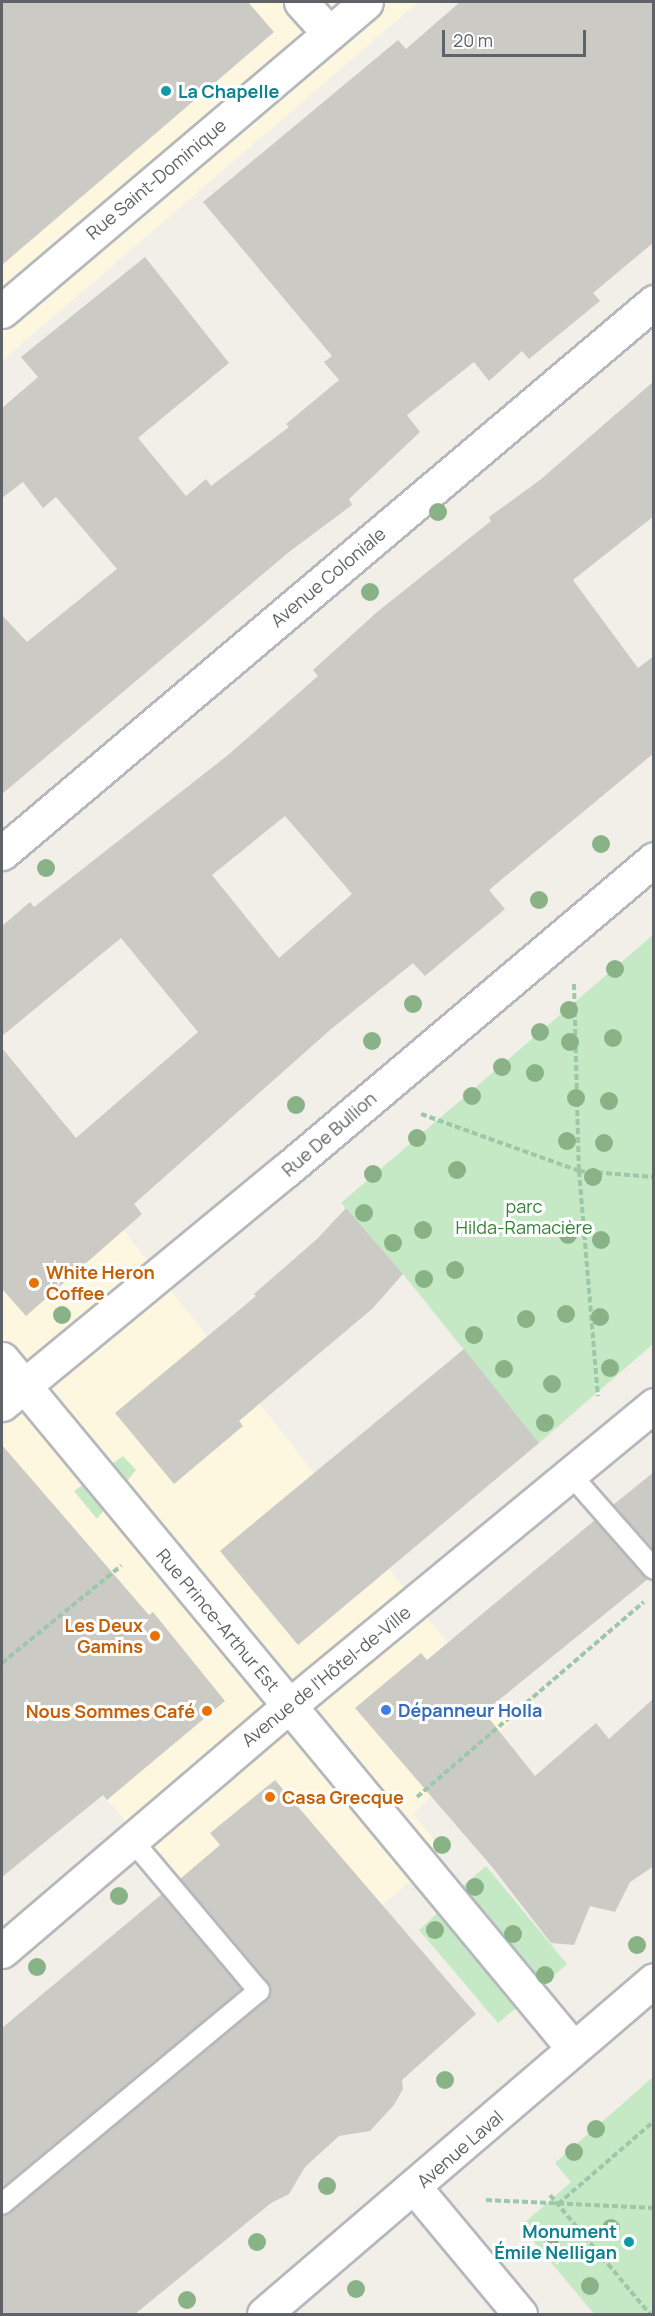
<!DOCTYPE html>
<html>
<head>
<meta charset="utf-8">
<style>
  body { margin:0 }
  #map { position:relative; width:655px; height:2316px; overflow:hidden; background:#f1efe8; font-family:Manrope,sans-serif }
  div>[style] { position:absolute }
  .commercial>* { inset:0; background:#fef7e0 }
  .green>* { inset:0; background:#c5e8c5 }
  .building>* { inset:0; background:#cccac5 }
  .path>* { height:4px; margin-top:-2px; transform-origin:0; background:repeating-linear-gradient(90deg,#9cc7a9 0 6px,transparent 0 9px) }
  .roads { filter:drop-shadow(2px 0 #b5b8bc) drop-shadow(-2px 0 #b5b8bc) drop-shadow(0 2px #b5b8bc) drop-shadow(0 -2px #b5b8bc) }
  .lane>* { height:20px; margin:-10px; padding:0 10px; transform-origin:10px; border-radius:10px; background:#fff }
  .street>* { height:33px; margin:-16.5px; padding:0 16.5px; transform-origin:16.5px; border-radius:16.5px; background:#fff }
  .trees>* { width:18px; height:18px; margin:-9px; border-radius:50%; background:#89b387 }
  .dots>* { width:16px; height:16px; translate:-50% -50%; box-sizing:border-box; border:3px solid #fff; border-radius:50% }
  span { translate:-50% -50%; white-space:nowrap; text-align:center; line-height:1.15; -webkit-text-stroke:6px #fff; paint-order:stroke }
  .culture-label { font-size:18px; color:#0d838f; font-weight:700 }
  .left { translate:0 -50%; text-align:left }
  .right { translate:-100% -50%; text-align:right }
  .street-label { font-size:18px; color:#5f6368 }
  .park-label { font-size:18px; color:#348238 }
  .food-label { font-size:18px; color:#c56008; font-weight:700 }
  .shop-label { font-size:18px; color:#366cbe; font-weight:700 }
  .frame { position:absolute; inset:0; border:3px solid #5f6368; pointer-events:none }
  .scale { position:absolute; left:442px; top:30px; width:144px; height:27px; box-sizing:border-box; border:3px solid #5f6368; border-top:0; padding-left:8px; font-size:18px; line-height:21px; white-space:nowrap; color:#5f6368; -webkit-text-stroke:4px #fff; paint-order:stroke }
</style>
</head>
<body>
<div id="map">
  <div class="commercial">
    <div style="clip-path:polygon(2px 2px,418px 2px,2px 361px)"></div>
    <div style="clip-path:polygon(2px 1075px,510px 1723px,413px 1813px,444px 1853px,276px 1994px,2px 1679px)"></div>
  </div>
  <div class="green">
    <div style="clip-path:polygon(653px 935px,653px 1344px,539px 1443px,403px 1274px,341px 1203px)"></div>
    <div style="clip-path:polygon(123px 1456px,136px 1470px,97px 1519px,74px 1491px)"></div>
    <div style="clip-path:polygon(486px 1866px,567px 1964px,541px 1987px,457px 1891px)"></div>
    <div style="clip-path:polygon(442px 1909px,521px 2004px,498px 2023px,419px 1930px)"></div>
    <div style="clip-path:polygon(653px 2077px,653px 2314px,594px 2314px,521px 2226px,571px 2182px,555px 2163px)"></div>
  </div>
  <div class="building">
    <div style="clip-path:polygon(2px 2px,248px 2px,274px 32px,2px 265px)"></div>
    <div style="clip-path:polygon(460px 2px,654px 2px,654px 242px,593px 293px,600px 301px,529px 359px,522px 351px,489px 381px,474px 362px,407px 415px,420px 432px,349px 499px,352px 505px,289px 552px,2px 794px,2px 615px,27px 642px,117px 569px,56px 497px,43px 508px,23px 482px,2px 498px,2px 408px,38px 377px,21px 357px,145px 257px,229px 363px,138px 438px,186px 496px,206px 479px,211px 486px,289px 427px,286px 424px,339px 380px,324px 362px,332px 356px,203px 202px,398px 40px,406px 49px)"></div>
    <div style="clip-path:polygon(evenodd,654px 381px,654px 516px,573px 580px,638px 668px,654px 656px,654px 753px,489px 890px,505px 909px,425px 976px,413px 963px,330px 1030px,134px 1204px,142px 1214px,26px 1316px,2px 1289px,2px 1048px,76px 1138px,198px 1032px,121px 938px,2px 1036px,2px 926px,30px 902px,34px 907px,228px 755px,318px 676px,313px 670px,376px 613px,491px 521px,489px 517px,540px 480px,654px 381px,285px 816px,352px 894px,279px 958px,212px 875px,285px 816px)"></div>
    <div style="clip-path:polygon(346px 1208px,403px 1274px,372px 1309px,239px 1421px,243px 1426px,174px 1484px,115px 1413px,256px 1296px,254px 1294px,317px 1239px)"></div>
    <div style="clip-path:polygon(464px 1349px,539px 1443px,298px 1645px,220px 1551px)"></div>
    <div style="clip-path:polygon(2px 1445px,149px 1615px,153px 1612px,225px 1701px,107px 1800px,103px 1795px,2px 1877px)"></div>
    <div style="clip-path:polygon(654px 1472px,654px 1550px,613px 1505px)"></div>
    <div style="clip-path:polygon(595px 1520px,648px 1579px,484px 1712px,535px 1776px,596px 1723px,609px 1739px,654px 1698px,654px 1866px,630px 1882px,615px 1912px,590px 1906px,574px 1945px,551px 1943px,493px 1868px,355px 1708px,421px 1653px,427px 1660px)"></div>
    <div style="clip-path:polygon(275px 1780px,476px 2014px,402px 2080px,403px 2089px,394px 2105px,370px 2131px,339px 2136px,305px 2167px,289px 2194px,271px 2203px,135px 2314px,2px 2314px,2px 2216px,10px 2213px,270px 1996px,268px 1983px,180px 1879px,220px 1845px,210px 1833px)"></div>
    <div style="clip-path:polygon(162px 1894px,242px 1989px,2px 2189px,2px 2028px)"></div>
  </div>
  <div class="path">
    <div style="left:574px;top:984px;width:187px;rotate:88.5deg"></div>
    <div style="left:579px;top:1171px;width:226px;rotate:85.2deg"></div>
    <div style="left:421px;top:1114px;width:168px;rotate:19.8deg"></div>
    <div style="left:579px;top:1171px;width:75px;rotate:4.6deg"></div>
    <div style="left:2px;top:1663px;width:154px;rotate:-39.2deg"></div>
    <div style="left:417px;top:1797px;width:299px;rotate:-40.7deg"></div>
    <div style="left:550px;top:2195px;width:155px;rotate:50deg"></div>
    <div style="left:486px;top:2200px;width:168px;rotate:2.7deg"></div>
    <div style="left:558px;top:2204px;width:127px;rotate:-40.8deg"></div>
  </div>
  <div class="roads">
    <div class="lane">
      <div style="left:571px;top:1475px;width:125px;rotate:48.6deg"></div>
      <div style="left:2px;top:2204px;width:334px;rotate:-39.7deg"></div>
      <div style="left:259px;top:1991px;width:197px;rotate:-130.1deg"></div>
    </div>
    <div class="street">
      <div style="left:301px;top:2px;width:42px;rotate:47.9deg"></div>
      <div style="left:2px;top:311px;width:477px;rotate:-40.3deg"></div>
      <div style="left:2px;top:853px;width:854px;rotate:-40.2deg"></div>
      <div style="left:2px;top:1359px;width:895px;rotate:50.35deg"></div>
      <div style="left:2px;top:1404px;width:367px;rotate:-39.5deg"></div>
      <div style="left:285px;top:1171px;width:483px;rotate:-40.2deg"></div>
      <div style="left:2px;top:1951px;width:377px;rotate:-40.5deg"></div>
      <div style="left:289px;top:1706px;width:473px;rotate:-39.5deg"></div>
      <div style="left:415px;top:2188px;width:164px;rotate:50.2deg"></div>
      <div style="left:264px;top:2314px;width:513px;rotate:-40.58deg"></div>
    </div>
  </div>
  <div class="trees">
    <div style="left:438px;top:512px"></div>
    <div style="left:370px;top:592px"></div>
    <div style="left:601px;top:844px"></div>
    <div style="left:46px;top:868px"></div>
    <div style="left:539px;top:900px"></div>
    <div style="left:615px;top:969px"></div>
    <div style="left:413px;top:1004px"></div>
    <div style="left:569px;top:1010px"></div>
    <div style="left:540px;top:1032px"></div>
    <div style="left:613px;top:1038px"></div>
    <div style="left:372px;top:1041px"></div>
    <div style="left:570px;top:1042px"></div>
    <div style="left:502px;top:1067px"></div>
    <div style="left:535px;top:1073px"></div>
    <div style="left:472px;top:1096px"></div>
    <div style="left:576px;top:1098px"></div>
    <div style="left:609px;top:1101px"></div>
    <div style="left:296px;top:1105px"></div>
    <div style="left:417px;top:1138px"></div>
    <div style="left:567px;top:1141px"></div>
    <div style="left:604px;top:1143px"></div>
    <div style="left:457px;top:1170px"></div>
    <div style="left:373px;top:1174px"></div>
    <div style="left:593px;top:1177px"></div>
    <div style="left:364px;top:1213px"></div>
    <div style="left:423px;top:1230px"></div>
    <div style="left:568px;top:1235px"></div>
    <div style="left:601px;top:1240px"></div>
    <div style="left:393px;top:1243px"></div>
    <div style="left:455px;top:1270px"></div>
    <div style="left:424px;top:1279px"></div>
    <div style="left:566px;top:1314px"></div>
    <div style="left:62px;top:1315px"></div>
    <div style="left:600px;top:1317px"></div>
    <div style="left:526px;top:1319px"></div>
    <div style="left:474px;top:1335px"></div>
    <div style="left:610px;top:1368px"></div>
    <div style="left:504px;top:1369px"></div>
    <div style="left:552px;top:1384px"></div>
    <div style="left:545px;top:1423px"></div>
    <div style="left:442px;top:1845px"></div>
    <div style="left:475px;top:1887px"></div>
    <div style="left:119px;top:1896px"></div>
    <div style="left:435px;top:1930px"></div>
    <div style="left:513px;top:1934px"></div>
    <div style="left:637px;top:1945px"></div>
    <div style="left:37px;top:1967px"></div>
    <div style="left:545px;top:1975px"></div>
    <div style="left:445px;top:2080px"></div>
    <div style="left:596px;top:2129px"></div>
    <div style="left:574px;top:2152px"></div>
    <div style="left:327px;top:2186px"></div>
    <div style="left:611px;top:2228px"></div>
    <div style="left:552px;top:2236px"></div>
    <div style="left:257px;top:2242px"></div>
    <div style="left:590px;top:2286px"></div>
    <div style="left:356px;top:2289px"></div>
    <div style="left:187px;top:2300px"></div>
  </div>
  <div class="dots">
    <div style="left:166px;top:91px;background:#0f9aa8"></div>
    <div style="left:34px;top:1283px;background:#e8710a"></div>
    <div style="left:155px;top:1636px;background:#e8710a"></div>
    <div style="left:386px;top:1710px;background:#3f7fe0"></div>
    <div style="left:207px;top:1711px;background:#e8710a"></div>
    <div style="left:270px;top:1797px;background:#e8710a"></div>
    <div style="left:629px;top:2242px;background:#0f9aa8"></div>
  </div>
  <div class="culture-label">
    <span class="left" style="left:178px;top:91px">La Chapelle</span>
    <span class="right" style="left:617px;top:2242px">Monument<br>Émile Nelligan</span>
  </div>
  <div class="street-label">
    <span style="left:156px;top:179px;rotate:-40deg">Rue Saint-Dominique</span>
    <span style="left:328px;top:577px;rotate:-40deg">Avenue Coloniale</span>
    <span style="left:329px;top:1134px;rotate:-41deg">Rue De Bullion</span>
    <span style="left:218px;top:1620px;rotate:50deg">Rue Prince-Arthur Est</span>
    <span style="left:326px;top:1676px;rotate:-39deg">Avenue de l'Hôtel-de-Ville</span>
    <span style="left:460px;top:2149px;rotate:-41deg">Avenue Laval</span>
  </div>
  <div class="park-label">
    <span style="left:524px;top:1217px">parc<br>Hilda-Ramacière</span>
  </div>
  <div class="food-label">
    <span class="left" style="left:46px;top:1283px">White Heron<br>Coffee</span>
    <span class="right" style="left:143px;top:1636px">Les Deux<br>Gamins</span>
    <span class="right" style="left:195px;top:1711px">Nous Sommes Café</span>
    <span class="left" style="left:282px;top:1797px">Casa Grecque</span>
  </div>
  <div class="shop-label">
    <span class="left" style="left:398px;top:1710px">Dépanneur Holla</span>
  </div>
  <div class="frame"></div>
  <div class="scale">20 m</div>
</div>
</body>
</html>
